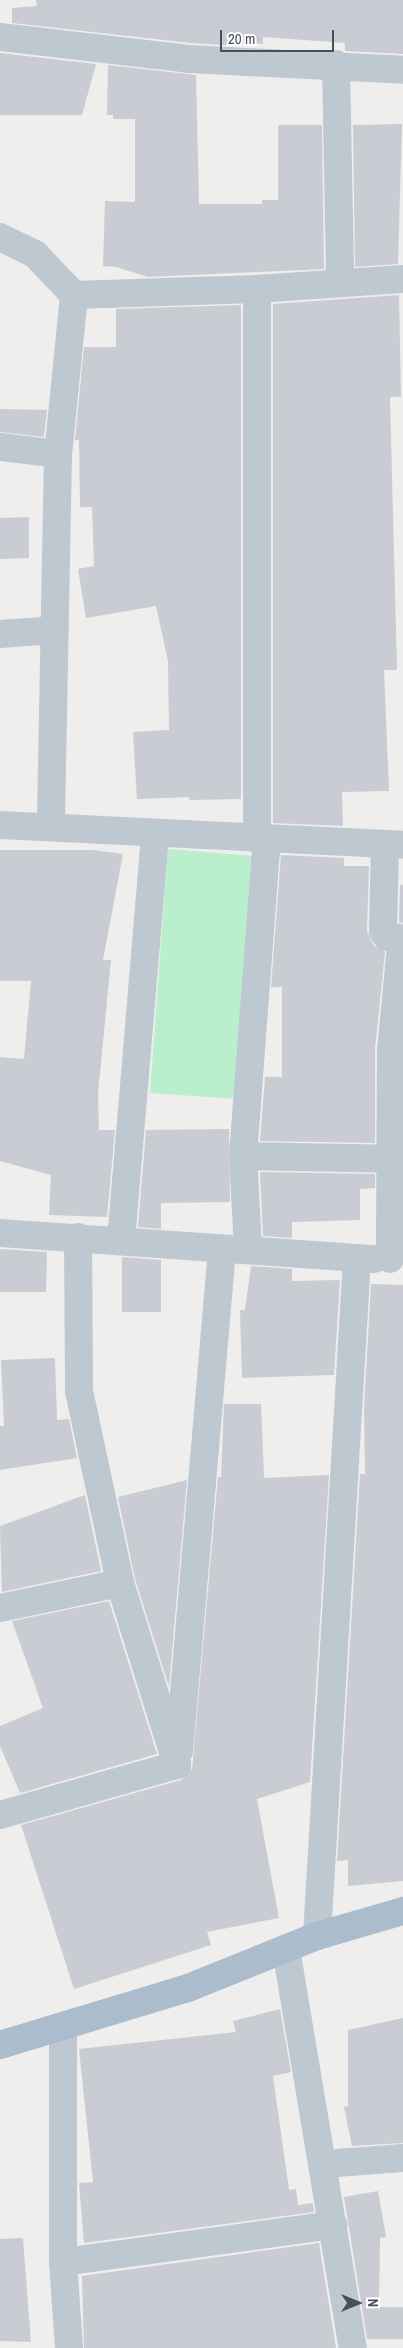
<!DOCTYPE html>
<html>
<head>
<meta charset="utf-8">
<style>
  body { margin:0 }
  #map { position:relative; width:403px; height:2348px; overflow:hidden; background:#f0eded; font-family:"Archivo Narrow",sans-serif }
  div>[style] { position:absolute }
  .green>* { inset:0; background:#b9efcd }
  .building>* { inset:0; background:#c9ccd2 }
  .minor>* { height:28px; margin:-14px; padding:0 14px; transform-origin:14px; border-radius:14px; background:#bdc8d0 }
  .major>* { height:28px; margin:-14px; padding:0 14px; transform-origin:14px; border-radius:14px; background:#abbdcd }
  span { translate:-50% -50%; white-space:nowrap; text-align:center; line-height:1.15; -webkit-text-stroke:4px #fff; paint-order:stroke }
  .north { position:absolute; left:333px; top:2278px; width:50px; height:50px; -webkit-text-stroke:4px #fff; paint-order:stroke; rotate:90deg; font-size:14px; font-weight:700; line-height:20px; text-align:center; color:#45505b }
  .north::after { content:''; display:block; margin:auto; width:18px; height:22px; background:#45505b; clip-path:polygon(50% 0,100% 100%,50% 72%,0 100%) }
  .scale { position:absolute; left:220px; top:30px; width:114px; height:22px; box-sizing:border-box; border:2px solid #45505b; border-top:0; padding-left:6px; font-size:15px; line-height:18px; white-space:nowrap; color:#45505b; -webkit-text-stroke:4px #fff; paint-order:stroke }
</style>
</head>
<body>
<div id="map">
  <div class="green">
    <div style="clip-path:polygon(168px 849px,255px 856px,237px 1099px,150px 1093px)"></div>
  </div>
  <div class="building">
    <div style="clip-path:polygon(36px 0,403px 0,403px 54px,345px 51px,345px 43px,263px 37px,263px 44px,240px 42px,240px 46px,190px 43px,12px 23px,12px 8px,37px 6px)"></div>
    <div style="clip-path:polygon(0 53px,96px 64px,82px 115px,0 115px)"></div>
    <div style="clip-path:polygon(108px 65px,196px 75px,199px 204px,262px 204px,262px 200px,278px 200px,278px 125px,322px 125px,324px 269px,148px 277px,116px 267px,103px 266px,105px 201px,135px 202px,135px 119px,113px 119px,113px 115px,107px 115px)"></div>
    <div style="clip-path:polygon(402px 124px,398px 264px,355px 267px,353px 125px)"></div>
    <div style="clip-path:polygon(399px 295px,401px 397px,390px 397px,397px 670px,384px 670px,389px 791px,342px 792px,343px 826px,273px 823px,273px 304px)"></div>
    <div style="clip-path:polygon(241px 305px,241px 799px,189px 800px,189px 797px,137px 799px,133px 732px,169px 730px,168px 661px,156px 606px,86px 618px,78px 569px,94px 566px,92px 507px,80px 507px,79px 440px,75px 440px,84px 347px,116px 347px,116px 309px)"></div>
    <div style="clip-path:polygon(0 409px,47px 410px,44px 437px,0 432px)"></div>
    <div style="clip-path:polygon(29px 517px,29px 558px,0 559px,0 518px)"></div>
    <div style="clip-path:polygon(0 850px,93px 850px,123px 854px,103px 960px,111px 960px,98px 1093px,99px 1130px,115px 1130px,107px 1217px,49px 1215px,51px 1175px,0 1161px,0 1057px,24px 1059px,31px 981px,0 981px)"></div>
    <div style="clip-path:polygon(281px 855px,344px 858px,344px 866px,369px 866px,367px 931px,374px 946px,385px 952px,375px 1049px,375px 1143px,260px 1141px,265px 1077px,282px 1077px,282px 987px,271px 987px)"></div>
    <div style="clip-path:polygon(400px 885px,403px 885px,403px 923px,399px 922px)"></div>
    <div style="clip-path:polygon(229px 1129px,230px 1202px,161px 1203px,161px 1229px,138px 1227px,146px 1130px)"></div>
    <div style="clip-path:polygon(260px 1172px,375px 1174px,375px 1188px,360px 1189px,360px 1220px,292px 1222px,292px 1238px,263px 1236px)"></div>
    <div style="clip-path:polygon(0 1249px,47px 1252px,46px 1292px,0 1292px)"></div>
    <div style="clip-path:polygon(122px 1257px,161px 1260px,161px 1312px,122px 1312px)"></div>
    <div style="clip-path:polygon(251px 1266px,292px 1269px,292px 1281px,340px 1280px,334px 1375px,242px 1378px,240px 1310px,245px 1310px)"></div>
    <div style="clip-path:polygon(371px 1284px,403px 1285px,403px 1881px,348px 1886px,348px 1860px,337px 1861px,360px 1474px,365px 1474px,364px 1408px)"></div>
    <div style="clip-path:polygon(55px 1358px,57px 1420px,69px 1419px,77px 1458px,0 1470px,0 1426px,4px 1426px,1px 1360px)"></div>
    <div style="clip-path:polygon(224px 1404px,261px 1404px,264px 1478px,329px 1475px,310px 1782px,257px 1799px,279px 1918px,207px 1932px,211px 1945px,74px 1989px,21px 1825px,181px 1780px,192px 1769px,218px 1477px,221px 1477px)"></div>
    <div style="clip-path:polygon(187px 1480px,169px 1687px,135px 1579px,118px 1497px)"></div>
    <div style="clip-path:polygon(85px 1495px,101px 1571px,2px 1592px,0 1526px)"></div>
    <div style="clip-path:polygon(109px 1601px,157px 1754px,20px 1793px,0 1746px,0 1726px,43px 1708px,12px 1621px)"></div>
    <div style="clip-path:polygon(280px 2009px,291px 2072px,273px 2076px,289px 2190px,296px 2189px,298px 2205px,313px 2203px,314px 2212px,84px 2243px,79px 2183px,93px 2182px,79px 2049px,236px 2032px,233px 2021px)"></div>
    <div style="clip-path:polygon(403px 2018px,403px 2143px,352px 2146px,344px 2107px,348px 2106px,348px 2030px)"></div>
    <div style="clip-path:polygon(378px 2191px,386px 2237px,380px 2238px,379px 2307px,403px 2307px,403px 2339px,367px 2339px,344px 2197px)"></div>
    <div style="clip-path:polygon(23px 2238px,31px 2342px,0 2341px,0 2239px)"></div>
    <div style="clip-path:polygon(319px 2243px,336px 2348px,84px 2348px,82px 2276px)"></div>
  </div>
  <div class="minor">
    <div style="left:0;top:37px;width:190px;rotate:6.6deg"></div>
    <div style="left:189px;top:59px;width:214px;rotate:2.9deg"></div>
    <div style="left:336px;top:64px;width:217px;rotate:88.9deg"></div>
    <div style="left:0;top:237px;width:39px;rotate:26deg"></div>
    <div style="left:35px;top:254px;width:57px;rotate:46.4deg"></div>
    <div style="left:74px;top:295px;width:160px;rotate:95.7deg"></div>
    <div style="left:58px;top:454px;width:371px;rotate:91.1deg"></div>
    <div style="left:257px;top:289px;width:549px;rotate:90deg"></div>
    <div style="left:74px;top:295px;width:183px;rotate:-1.9deg"></div>
    <div style="left:257px;top:289px;width:146px;rotate:-3.9deg"></div>
    <div style="left:0;top:447px;width:58px;rotate:6.9deg"></div>
    <div style="left:0;top:634px;width:55px;rotate:-4.2deg"></div>
    <div style="left:0;top:825px;width:403px;rotate:2.8deg"></div>
    <div style="left:385px;top:844px;width:87px;rotate:91.3deg"></div>
    <div style="left:383px;top:931px;width:7px;rotate:56deg"></div>
    <div style="left:387px;top:937px;width:12px;rotate:5deg"></div>
    <div style="left:399px;top:938px;width:7px;rotate:74deg"></div>
    <div style="left:401px;top:945px;width:105px;rotate:95.4deg"></div>
    <div style="left:391px;top:1050px;width:209px;rotate:90.3deg"></div>
    <div style="left:243px;top:1156px;width:160px;rotate:1.1deg"></div>
    <div style="left:0;top:1233px;width:375px;rotate:4deg"></div>
    <div style="left:78px;top:1237px;width:154px;rotate:89.6deg"></div>
    <div style="left:79px;top:1391px;width:196px;rotate:77.9deg"></div>
    <div style="left:120px;top:1583px;width:191px;rotate:72.6deg"></div>
    <div style="left:121px;top:1241px;width:408px;rotate:-85.2deg"></div>
    <div style="left:248px;top:1250px;width:94px;rotate:-93deg"></div>
    <div style="left:243px;top:1156px;width:319px;rotate:-85.7deg"></div>
    <div style="left:0;top:1608px;width:123px;rotate:-11.8deg"></div>
    <div style="left:179px;top:1751px;width:504px;rotate:-85.1deg"></div>
    <div style="left:0;top:1815px;width:184px;rotate:-15.8deg"></div>
    <div style="left:317px;top:1936px;width:679px;rotate:-86.62deg"></div>
    <div style="left:286px;top:1949px;width:405px;rotate:80.5deg"></div>
    <div style="left:63px;top:2027px;width:235px;rotate:90deg"></div>
    <div style="left:63px;top:2262px;width:86px;rotate:86deg"></div>
    <div style="left:324px;top:2164px;width:79px;rotate:-4.3deg"></div>
    <div style="left:63px;top:2262px;width:273px;rotate:-7.8deg"></div>
  </div>
  <div class="major">
    <div style="left:0;top:2045px;width:196px;rotate:-16.9deg"></div>
    <div style="left:188px;top:1988px;width:139px;rotate:-22deg"></div>
    <div style="left:317px;top:1936px;width:90px;rotate:-16.2deg"></div>
  </div>
  <div class="north">N</div>
  <div class="scale">20 m</div>
</div>
</body>
</html>
